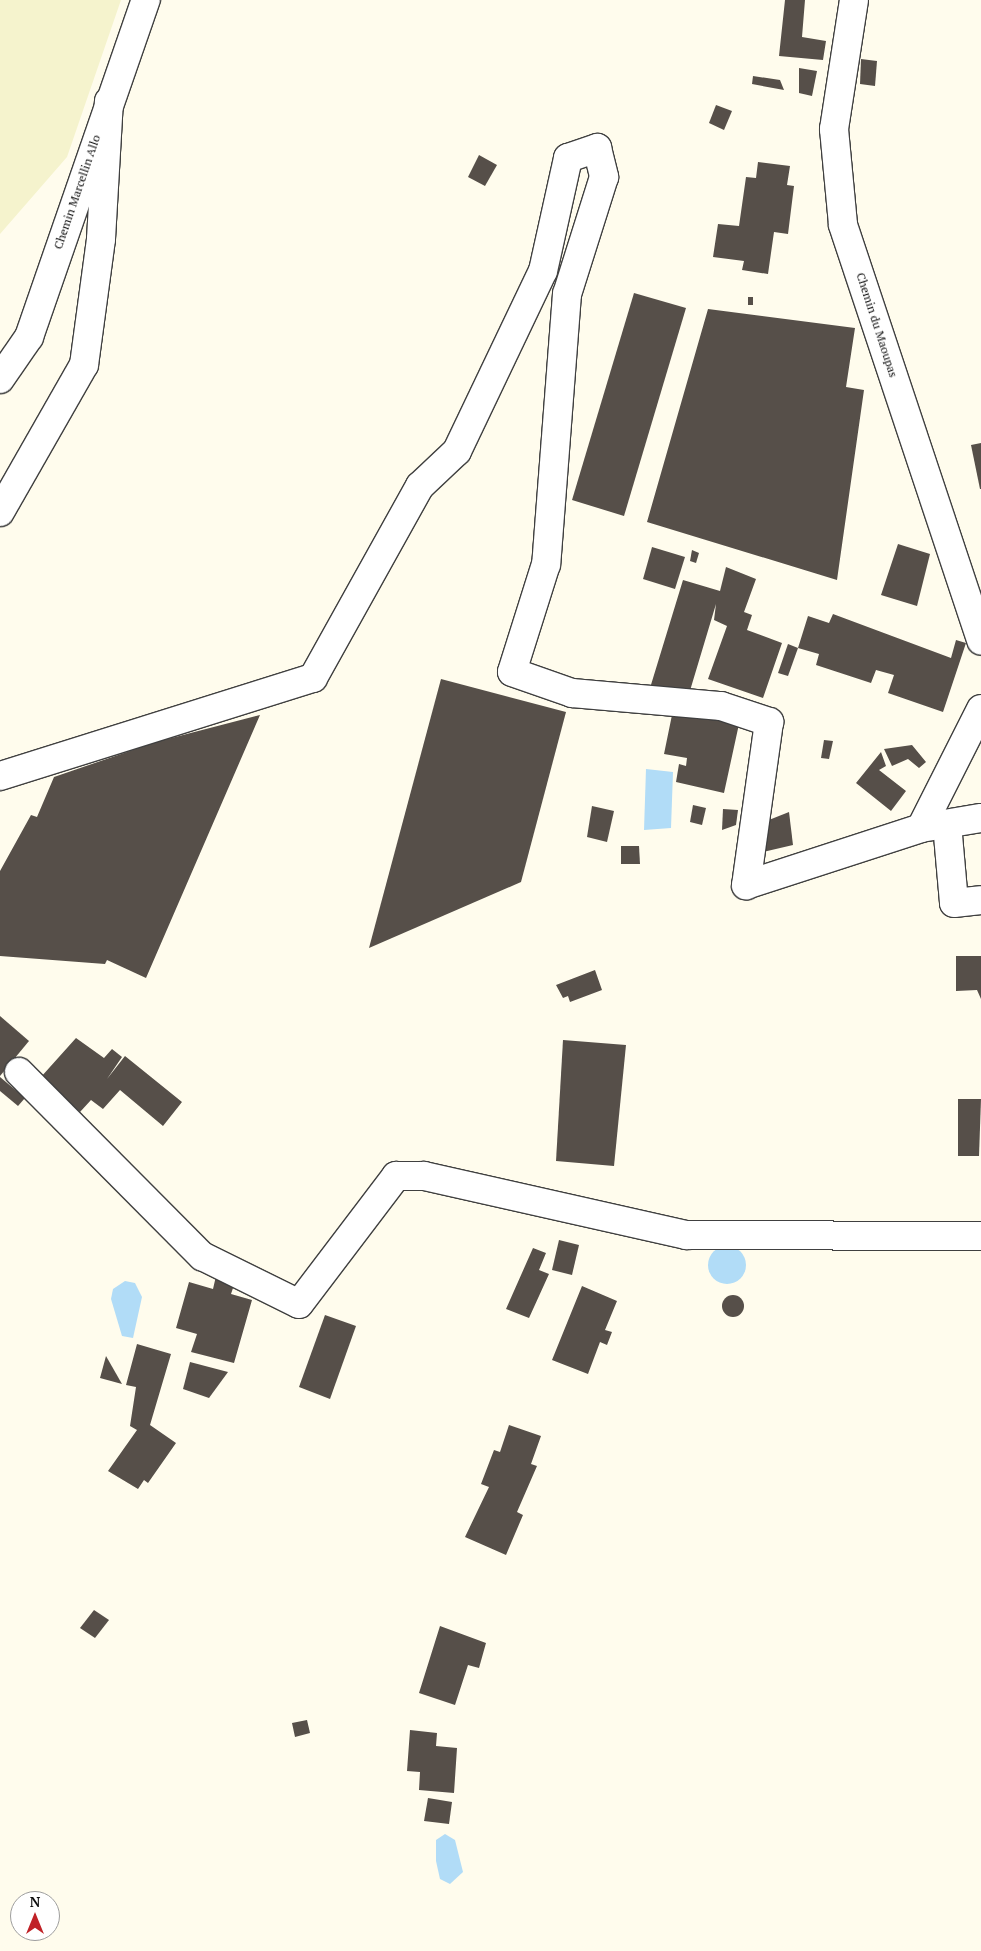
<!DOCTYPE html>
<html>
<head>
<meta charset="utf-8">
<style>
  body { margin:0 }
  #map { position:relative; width:981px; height:1951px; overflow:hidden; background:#fffced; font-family:"PT Serif",serif }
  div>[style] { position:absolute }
  .farmland>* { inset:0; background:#f5f3cd }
  .water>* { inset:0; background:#b1dcf7 }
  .round { border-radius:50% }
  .building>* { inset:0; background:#564f49 }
  .roads { filter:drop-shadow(1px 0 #404040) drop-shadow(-1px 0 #404040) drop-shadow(0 1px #404040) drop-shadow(0 -1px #404040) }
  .minor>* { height:28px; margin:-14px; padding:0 14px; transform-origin:14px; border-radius:14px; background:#fff }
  span { translate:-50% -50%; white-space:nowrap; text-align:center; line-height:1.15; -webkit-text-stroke:5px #fff; paint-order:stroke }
  .street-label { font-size:12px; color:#0d0d0d }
  .north { position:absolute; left:10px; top:1891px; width:50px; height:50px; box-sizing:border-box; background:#fff; border:1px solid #9e9e9e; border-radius:50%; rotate:0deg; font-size:14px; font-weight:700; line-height:20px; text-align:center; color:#0d0d0d }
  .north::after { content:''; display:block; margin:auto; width:18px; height:22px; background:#c02227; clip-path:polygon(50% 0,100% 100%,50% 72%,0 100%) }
</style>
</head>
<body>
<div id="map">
  <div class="farmland">
    <div style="clip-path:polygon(0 0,121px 0,67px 157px,0 234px)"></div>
  </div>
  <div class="water">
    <div style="clip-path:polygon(646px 769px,673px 772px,671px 828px,644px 830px)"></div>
    <div class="round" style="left:708px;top:1246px;width:38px;height:38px"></div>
    <div style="clip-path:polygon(125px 1281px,135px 1283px,142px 1297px,133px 1338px,122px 1336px,111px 1299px,113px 1289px)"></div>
    <div style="clip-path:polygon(445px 1834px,455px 1840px,463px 1872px,450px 1884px,440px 1879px,436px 1861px,436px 1840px)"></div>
  </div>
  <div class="building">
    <div style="clip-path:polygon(785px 0,805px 0,802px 37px,826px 41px,823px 60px,779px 56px)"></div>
    <div style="clip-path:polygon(861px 59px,877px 61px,875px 86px,860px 84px)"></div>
    <div style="clip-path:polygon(799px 68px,817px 71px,812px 96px,799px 93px)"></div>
    <div style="clip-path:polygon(753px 76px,780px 80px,784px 90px,752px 84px)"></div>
    <div style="clip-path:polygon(716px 105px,732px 111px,724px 130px,709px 123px)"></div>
    <div style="clip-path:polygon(479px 155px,497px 165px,485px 186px,468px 177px)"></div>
    <div style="clip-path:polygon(758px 162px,790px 166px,787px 185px,794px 186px,788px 234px,774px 232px,768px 274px,742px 270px,744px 261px,713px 257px,718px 224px,739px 226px,746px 177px,756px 178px)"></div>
    <div style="clip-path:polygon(634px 293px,686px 308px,624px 516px,572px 500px)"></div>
    <div style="clip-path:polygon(748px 297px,753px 297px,753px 305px,748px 305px)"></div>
    <div style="clip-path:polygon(708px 309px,855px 328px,846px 387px,864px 390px,837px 580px,647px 522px)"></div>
    <div style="clip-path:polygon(981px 443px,981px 489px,980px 489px,971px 445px)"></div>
    <div style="clip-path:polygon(898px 544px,930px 554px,917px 606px,881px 595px)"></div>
    <div style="clip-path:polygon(652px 547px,685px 557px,675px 589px,643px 579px)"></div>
    <div style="clip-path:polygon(692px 550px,699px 553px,696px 563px,690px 561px)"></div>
    <div style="clip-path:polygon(726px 567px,756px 579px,744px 612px,752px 615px,747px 630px,782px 643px,763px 698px,708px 679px,727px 626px,714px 620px,716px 604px,689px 694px,650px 688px,683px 580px,720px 591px)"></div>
    <div style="clip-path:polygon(833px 614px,951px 658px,956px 640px,966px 643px,943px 712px,888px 693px,894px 675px,876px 670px,871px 683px,816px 665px,819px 654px,798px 648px,808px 616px,829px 623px)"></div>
    <div style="clip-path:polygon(788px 644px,798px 648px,788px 676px,778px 673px)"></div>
    <div style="clip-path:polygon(441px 679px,566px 712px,521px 882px,369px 948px)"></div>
    <div style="clip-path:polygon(673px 710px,739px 724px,724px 793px,676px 782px,679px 764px,686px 766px,687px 758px,664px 754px)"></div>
    <div style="clip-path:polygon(260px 715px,146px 978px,107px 960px,105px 964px,0 956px,0 871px,31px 815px,37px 817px,54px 777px,156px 742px)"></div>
    <div style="clip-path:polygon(824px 740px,833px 741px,829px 759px,821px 758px)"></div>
    <div style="clip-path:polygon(912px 745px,926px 762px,919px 768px,908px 759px,892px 766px,884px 749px)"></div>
    <div style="clip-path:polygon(881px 752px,886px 766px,879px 770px,906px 791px,891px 811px,856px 783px)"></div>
    <div style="clip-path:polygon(693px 805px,706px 808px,702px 825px,690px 822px)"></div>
    <div style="clip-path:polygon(592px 806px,614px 811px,607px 842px,587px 837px)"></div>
    <div style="clip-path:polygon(723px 809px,738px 810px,736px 825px,722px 830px)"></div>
    <div style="clip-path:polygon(789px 812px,793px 845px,763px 852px,759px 824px)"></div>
    <div style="clip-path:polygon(621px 846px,639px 846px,640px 864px,621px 864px)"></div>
    <div style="clip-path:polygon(956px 956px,981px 956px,981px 999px,977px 990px,956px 991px)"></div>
    <div style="clip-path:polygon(595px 970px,602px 990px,570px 1002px,568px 996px,563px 998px,556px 985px)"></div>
    <div style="clip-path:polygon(0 1016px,29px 1041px,0 1076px)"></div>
    <div style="clip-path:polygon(76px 1038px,104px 1058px,112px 1049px,122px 1057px,107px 1079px,125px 1056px,182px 1102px,163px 1126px,120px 1090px,103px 1109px,91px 1100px,80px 1112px,41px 1077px)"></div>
    <div style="clip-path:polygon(563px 1040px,626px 1045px,614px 1166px,556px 1161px)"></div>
    <div style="clip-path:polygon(0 1077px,25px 1098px,18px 1106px,0 1091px)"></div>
    <div style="clip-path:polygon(958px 1099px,981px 1099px,979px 1156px,958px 1156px)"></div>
    <div style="clip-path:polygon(559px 1240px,579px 1245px,572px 1275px,552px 1270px)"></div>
    <div style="clip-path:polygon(533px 1248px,546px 1253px,539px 1270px,549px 1274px,529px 1318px,506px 1309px)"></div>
    <div style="clip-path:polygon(216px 1276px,235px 1282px,231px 1294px,252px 1300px,234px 1363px,191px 1352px,197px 1334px,176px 1328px,189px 1282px,213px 1289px)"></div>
    <div style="clip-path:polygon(582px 1286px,617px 1301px,605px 1330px,612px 1332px,607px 1345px,600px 1342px,588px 1374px,552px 1360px)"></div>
    <div class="round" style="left:722px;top:1295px;width:22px;height:22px"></div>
    <div style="clip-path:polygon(325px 1315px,356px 1326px,330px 1399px,299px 1387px)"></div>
    <div style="clip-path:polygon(137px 1344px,171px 1354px,150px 1425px,176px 1443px,148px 1483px,144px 1480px,138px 1489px,108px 1471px,137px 1430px,130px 1426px,136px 1387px,126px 1385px)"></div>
    <div style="clip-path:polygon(106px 1356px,122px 1384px,100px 1378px)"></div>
    <div style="clip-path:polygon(190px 1362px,228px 1372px,209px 1398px,183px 1389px)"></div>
    <div style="clip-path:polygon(509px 1425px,541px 1436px,531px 1464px,537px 1466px,517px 1512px,523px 1515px,506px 1555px,465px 1537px,489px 1487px,481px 1484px,494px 1450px,500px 1452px)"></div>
    <div style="clip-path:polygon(94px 1610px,109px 1620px,95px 1638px,80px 1628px)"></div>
    <div style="clip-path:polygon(440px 1626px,486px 1643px,479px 1668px,468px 1665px,455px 1705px,419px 1693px)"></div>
    <div style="clip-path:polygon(307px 1720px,310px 1733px,295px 1737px,292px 1723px)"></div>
    <div style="clip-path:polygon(410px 1730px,437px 1733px,436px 1746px,457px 1748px,454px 1793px,419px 1790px,420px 1772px,407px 1771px)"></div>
    <div style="clip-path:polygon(428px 1798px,452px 1802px,449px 1824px,424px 1821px)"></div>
  </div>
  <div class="roads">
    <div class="minor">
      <div style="left:854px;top:0;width:131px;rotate:98.8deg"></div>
      <div style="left:834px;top:129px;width:96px;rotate:84.6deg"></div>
      <div style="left:843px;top:225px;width:438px;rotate:71.6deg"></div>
      <div style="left:0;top:379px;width:51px;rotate:-55.4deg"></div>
      <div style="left:29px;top:337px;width:357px;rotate:-70.9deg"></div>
      <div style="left:0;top:512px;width:169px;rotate:-60.3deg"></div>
      <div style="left:84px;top:365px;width:127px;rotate:-82.3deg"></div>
      <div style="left:101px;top:239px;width:138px;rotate:-86.7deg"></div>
      <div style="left:981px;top:709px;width:133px;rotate:116.8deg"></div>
      <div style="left:921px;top:828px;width:61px;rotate:-9.5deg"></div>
      <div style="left:0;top:776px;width:328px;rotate:-17.4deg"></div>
      <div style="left:313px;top:678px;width:220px;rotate:-60.9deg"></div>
      <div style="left:420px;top:486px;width:51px;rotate:-43.4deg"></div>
      <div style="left:457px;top:451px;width:199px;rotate:-64.5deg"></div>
      <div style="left:543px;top:271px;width:116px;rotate:-77.5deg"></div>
      <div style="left:568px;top:158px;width:31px;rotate:-19deg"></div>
      <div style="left:597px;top:148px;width:30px;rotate:76deg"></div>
      <div style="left:604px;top:177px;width:123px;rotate:107.5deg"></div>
      <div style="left:567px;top:294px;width:271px;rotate:94.4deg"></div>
      <div style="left:546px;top:564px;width:113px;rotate:107.5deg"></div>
      <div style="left:512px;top:672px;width:64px;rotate:19.3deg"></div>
      <div style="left:572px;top:693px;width:150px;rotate:5deg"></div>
      <div style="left:721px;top:706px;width:51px;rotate:18.4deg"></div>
      <div style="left:769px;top:722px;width:165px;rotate:98deg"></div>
      <div style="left:746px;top:885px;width:184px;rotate:-18deg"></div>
      <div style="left:947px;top:824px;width:79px;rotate:84.9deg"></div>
      <div style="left:954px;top:903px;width:27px;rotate:-6deg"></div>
      <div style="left:19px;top:1072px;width:260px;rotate:45.2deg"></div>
      <div style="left:202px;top:1256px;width:108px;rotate:26.3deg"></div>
      <div style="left:299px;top:1304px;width:161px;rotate:-52.8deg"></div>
      <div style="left:396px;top:1176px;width:28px"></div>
      <div style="left:424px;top:1176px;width:269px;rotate:12.7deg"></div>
      <div style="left:686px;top:1235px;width:295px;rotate:0.2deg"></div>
    </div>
  </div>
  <div class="street-label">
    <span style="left:77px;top:192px;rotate:-71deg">Chemin Marcellin Allo</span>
    <span style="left:877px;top:325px;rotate:72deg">Chemin du Maoupas</span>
  </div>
  <div class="north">N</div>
</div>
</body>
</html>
